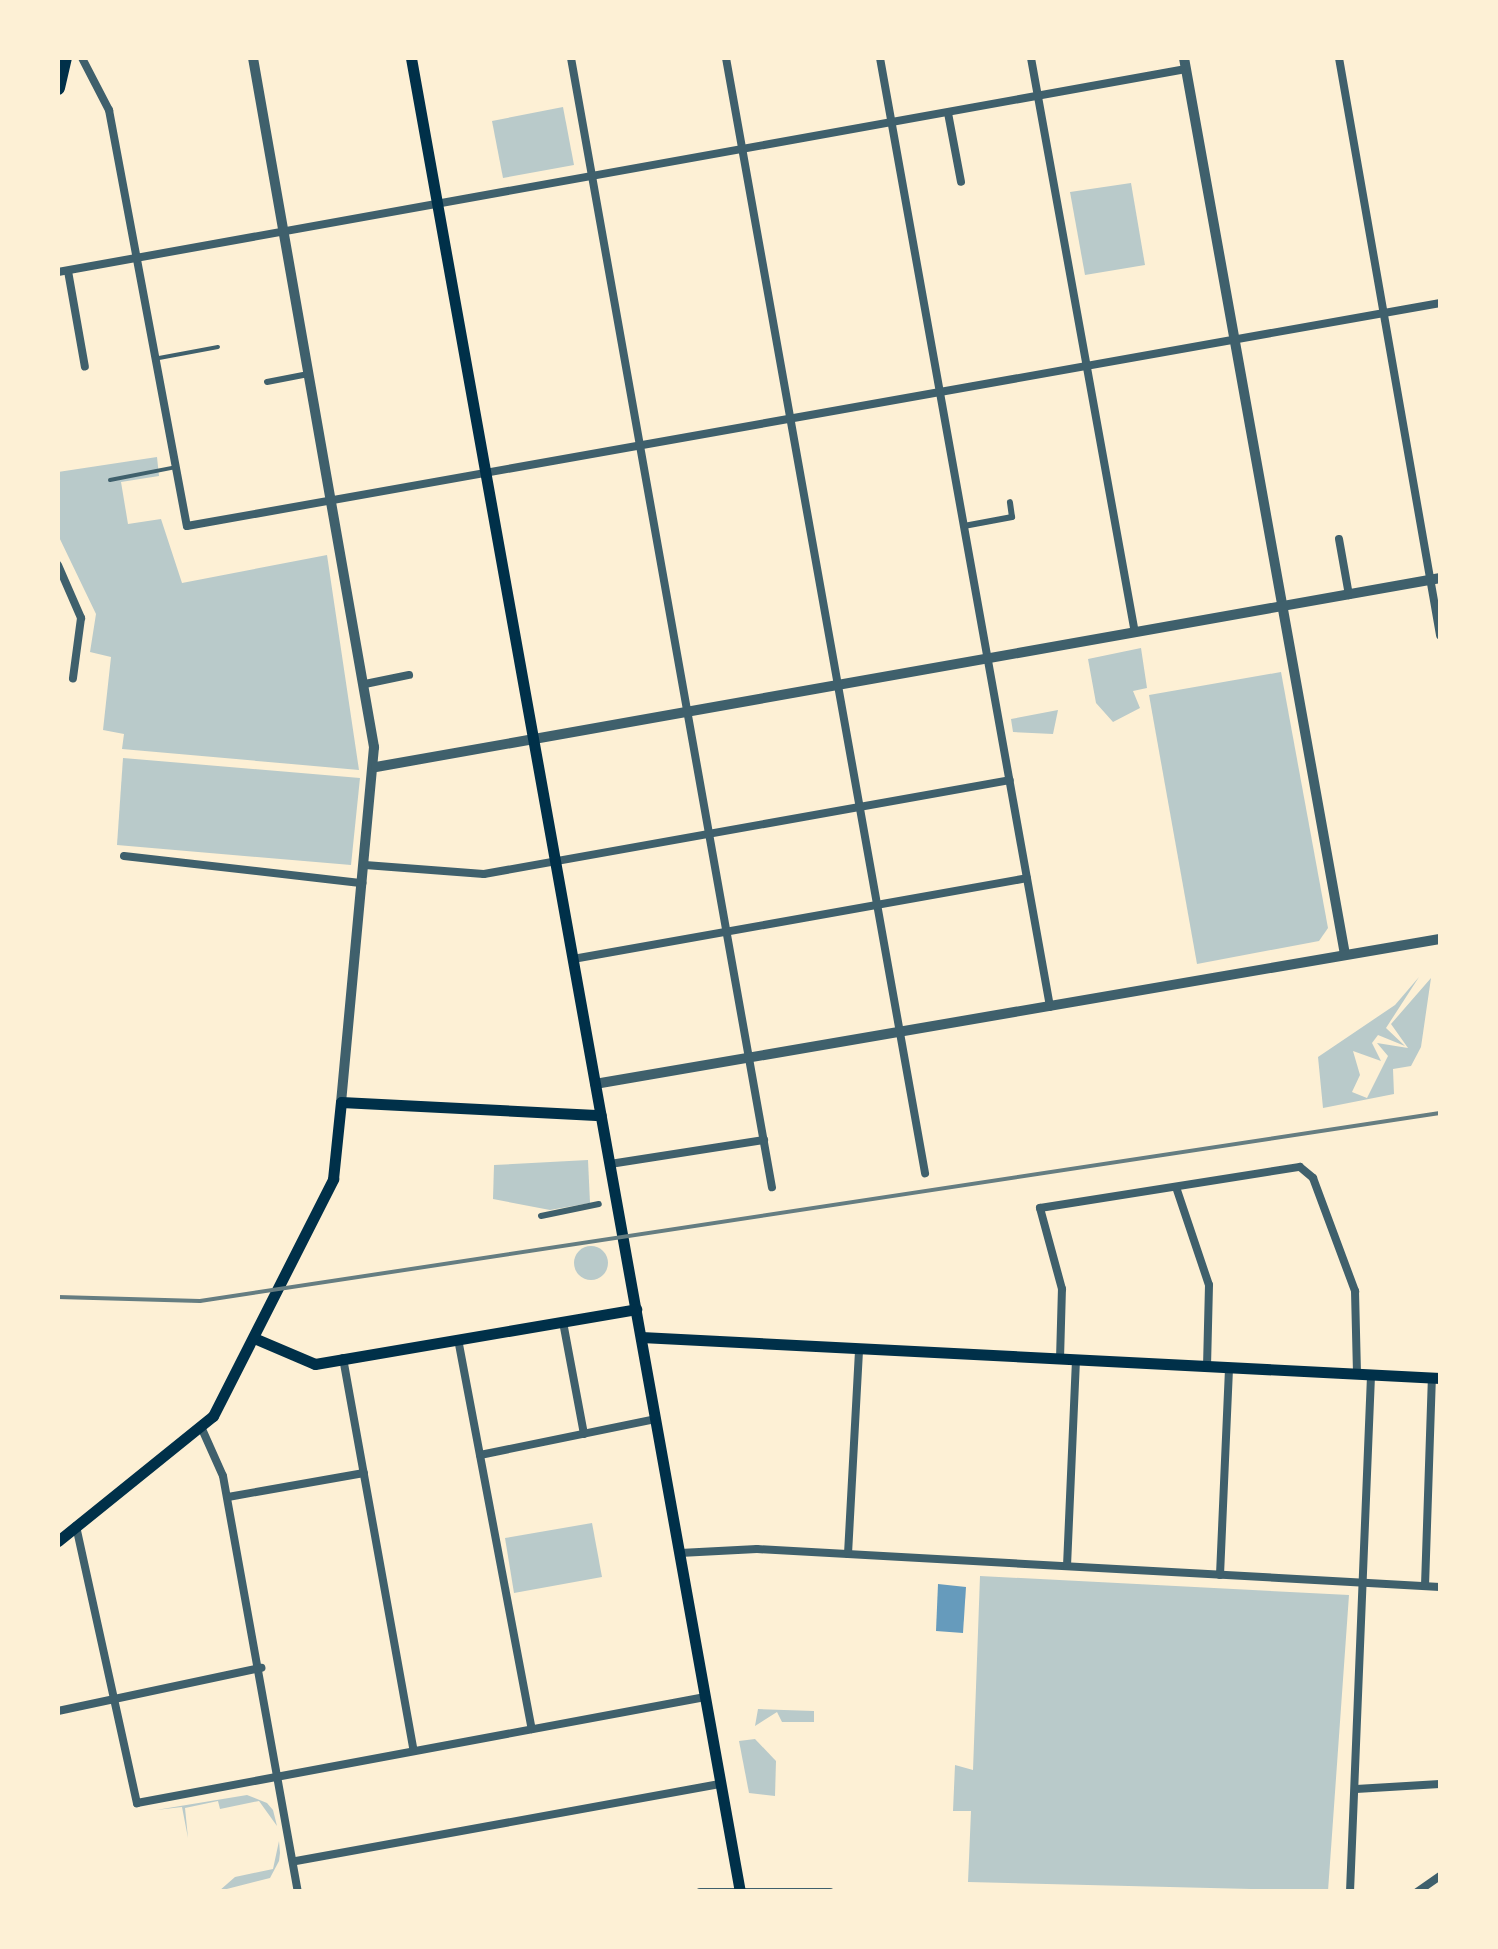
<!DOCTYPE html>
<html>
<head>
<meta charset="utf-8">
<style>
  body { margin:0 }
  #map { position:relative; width:1498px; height:1949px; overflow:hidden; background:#fdf0d5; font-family:"Archivo Narrow",sans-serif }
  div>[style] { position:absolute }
  .green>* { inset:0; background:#b9caca }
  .round { border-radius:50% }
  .water>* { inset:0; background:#669bbc }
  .service>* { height:4px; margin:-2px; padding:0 2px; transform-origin:2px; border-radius:2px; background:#3f606c }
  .pedestrian>* { height:6px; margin:-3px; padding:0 3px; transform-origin:3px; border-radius:3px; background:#3f606c }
  .minor>* { height:8px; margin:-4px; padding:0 4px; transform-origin:4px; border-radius:4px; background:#3f606c }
  .tertiary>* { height:10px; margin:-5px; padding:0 5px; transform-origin:5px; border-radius:5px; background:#3f606c }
  .secondary>* { height:11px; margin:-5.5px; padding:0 5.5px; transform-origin:5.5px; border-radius:5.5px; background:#003049 }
  .trunk>* { height:14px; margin:-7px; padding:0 7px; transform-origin:7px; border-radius:7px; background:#003049 }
  .rail>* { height:4px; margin:-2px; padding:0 2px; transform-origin:2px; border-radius:2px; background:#657d81 }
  span { translate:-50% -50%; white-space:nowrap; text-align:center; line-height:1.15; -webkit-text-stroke:8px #fdf0d5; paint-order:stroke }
  .frame { position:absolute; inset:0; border:60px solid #fdf0d5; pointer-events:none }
</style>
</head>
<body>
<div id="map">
  <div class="green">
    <div style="clip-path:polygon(563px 107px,574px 165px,503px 178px,492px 121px)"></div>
    <div style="clip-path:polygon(1131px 183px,1145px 265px,1085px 275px,1070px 192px)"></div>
    <div style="clip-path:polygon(157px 457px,159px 476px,121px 482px,128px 524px,161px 519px,182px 583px,327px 555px,359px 770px,122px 749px,124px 734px,103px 730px,111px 657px,90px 652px,96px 614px,58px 535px,58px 472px)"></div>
    <div style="clip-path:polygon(1141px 648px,1147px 688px,1133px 691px,1140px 708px,1113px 722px,1096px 703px,1088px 659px)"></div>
    <div style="clip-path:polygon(1281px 672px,1328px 928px,1319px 941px,1197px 964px,1149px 695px)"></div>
    <div style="clip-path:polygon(1058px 710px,1053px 734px,1013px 732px,1011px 719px)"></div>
    <div style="clip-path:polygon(123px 758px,360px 778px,351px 865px,117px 845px)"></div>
    <div style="clip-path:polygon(1419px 977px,1386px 1028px,1405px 1046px,1378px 1035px,1372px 1043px,1381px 1061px,1353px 1051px,1360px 1075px,1352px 1092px,1367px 1098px,1388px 1056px,1377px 1043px,1408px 1048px,1391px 1024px,1431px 978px,1421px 1047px,1411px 1066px,1393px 1069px,1394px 1094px,1323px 1108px,1318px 1057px,1395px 1005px)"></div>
    <div style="clip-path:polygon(588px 1160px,590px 1203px,550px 1210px,493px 1199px,494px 1165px)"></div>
    <div class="round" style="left:574px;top:1246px;width:34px;height:34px"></div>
    <div style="clip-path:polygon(592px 1523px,602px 1577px,514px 1593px,505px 1538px)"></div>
    <div style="clip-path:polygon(980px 1576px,1349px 1595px,1328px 1891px,968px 1882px,971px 1811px,953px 1811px,955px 1765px,973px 1770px)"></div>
    <div style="clip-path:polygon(758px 1709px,814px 1711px,814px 1722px,782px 1722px,777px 1712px,755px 1726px)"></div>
    <div style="clip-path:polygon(755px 1739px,776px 1761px,775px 1796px,749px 1793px,739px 1741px)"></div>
    <div style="clip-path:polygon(247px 1795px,267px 1803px,273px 1810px,277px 1826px,259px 1801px,220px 1809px,218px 1801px,185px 1808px,188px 1838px,182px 1807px,156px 1810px)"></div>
    <div style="clip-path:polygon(279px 1841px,280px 1853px,279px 1861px,270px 1878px,219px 1891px,235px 1877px,273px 1869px)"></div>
  </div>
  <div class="water">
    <div style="clip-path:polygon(938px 1584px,966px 1587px,963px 1633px,936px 1631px)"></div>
  </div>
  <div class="service">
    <div style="left:159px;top:358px;width:60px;rotate:-10.6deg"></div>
    <div style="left:110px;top:480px;width:67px;rotate:-11.1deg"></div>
  </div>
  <div class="pedestrian">
    <div style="left:267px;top:382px;width:42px;rotate:-11deg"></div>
    <div style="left:964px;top:526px;width:49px;rotate:-10.6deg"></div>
    <div style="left:1012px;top:517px;width:15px;rotate:-98deg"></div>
    <div style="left:541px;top:1216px;width:59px;rotate:-11.7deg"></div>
  </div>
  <div class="minor">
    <div style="left:82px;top:58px;width:59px;rotate:62.6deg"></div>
    <div style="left:109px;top:110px;width:423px;rotate:79.4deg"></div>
    <div style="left:187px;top:526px;width:1273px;rotate:-10.09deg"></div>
    <div style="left:571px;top:58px;width:1147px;rotate:79.91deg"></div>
    <div style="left:726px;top:58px;width:1133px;rotate:79.88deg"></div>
    <div style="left:880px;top:58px;width:964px;rotate:79.84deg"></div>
    <div style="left:1031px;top:58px;width:584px;rotate:79.75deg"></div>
    <div style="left:1339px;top:58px;width:586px;rotate:80.07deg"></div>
    <div style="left:948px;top:113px;width:70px;rotate:79.3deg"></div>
    <div style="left:68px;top:271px;width:97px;rotate:80deg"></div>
    <div style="left:58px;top:272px;width:1146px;rotate:-10.2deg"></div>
    <div style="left:1339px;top:539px;width:57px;rotate:79.9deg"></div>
    <div style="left:58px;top:565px;width:58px;rotate:66.5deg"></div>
    <div style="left:81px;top:618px;width:61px;rotate:97.6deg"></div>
    <div style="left:365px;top:684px;width:45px;rotate:-11.6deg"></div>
    <div style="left:124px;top:856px;width:240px;rotate:6.5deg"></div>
    <div style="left:365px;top:865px;width:119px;rotate:4.3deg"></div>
    <div style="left:484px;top:874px;width:534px;rotate:-10.13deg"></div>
    <div style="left:573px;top:959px;width:461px;rotate:-10.1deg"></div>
    <div style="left:610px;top:1164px;width:156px;rotate:-8.9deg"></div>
    <div style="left:1176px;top:1187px;width:103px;rotate:71.4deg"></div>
    <div style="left:1209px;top:1285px;width:81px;rotate:91.4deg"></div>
    <div style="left:563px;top:1322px;width:114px;rotate:79.4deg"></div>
    <div style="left:458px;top:1339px;width:397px;rotate:79.3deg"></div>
    <div style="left:343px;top:1358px;width:399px;rotate:79.8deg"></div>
    <div style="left:1060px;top:1359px;width:70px;rotate:-88.4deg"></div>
    <div style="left:1062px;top:1289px;width:84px;rotate:-105.2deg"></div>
    <div style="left:1040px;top:1208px;width:263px;rotate:-9deg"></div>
    <div style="left:1300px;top:1167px;width:17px;rotate:40deg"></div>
    <div style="left:1313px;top:1178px;width:121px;rotate:69.6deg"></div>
    <div style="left:1355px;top:1291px;width:83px;rotate:88.6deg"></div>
    <div style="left:202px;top:1429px;width:51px;rotate:65.9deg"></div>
    <div style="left:223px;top:1476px;width:423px;rotate:79.8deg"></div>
    <div style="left:480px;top:1455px;width:180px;rotate:-11.6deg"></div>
    <div style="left:228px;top:1497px;width:138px;rotate:-10deg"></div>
    <div style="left:76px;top:1526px;width:284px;rotate:77.6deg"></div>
    <div style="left:137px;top:1803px;width:578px;rotate:-10.57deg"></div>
    <div style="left:680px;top:1553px;width:77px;rotate:-3deg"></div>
    <div style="left:757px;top:1549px;width:684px;rotate:3.18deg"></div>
    <div style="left:848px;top:1554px;width:206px;rotate:-86.9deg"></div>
    <div style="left:1067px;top:1566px;width:207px;rotate:-87.5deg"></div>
    <div style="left:1220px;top:1575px;width:208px;rotate:-87.5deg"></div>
    <div style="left:1425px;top:1586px;width:208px;rotate:-88.1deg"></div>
    <div style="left:58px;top:1711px;width:208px;rotate:-12deg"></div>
    <div style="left:1356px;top:1789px;width:84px;rotate:-3.4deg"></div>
    <div style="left:296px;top:1861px;width:432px;rotate:-10.3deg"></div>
    <div style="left:700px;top:1892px;width:130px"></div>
    <div style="left:1350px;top:1892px;width:517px;rotate:-87.67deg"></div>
    <div style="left:1417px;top:1892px;width:28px;rotate:-35deg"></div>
  </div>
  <div class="tertiary">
    <div style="left:253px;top:58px;width:700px;rotate:80.04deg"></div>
    <div style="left:374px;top:747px;width:357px;rotate:95.3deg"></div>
    <div style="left:1184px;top:58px;width:911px;rotate:79.82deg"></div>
    <div style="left:376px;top:767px;width:1081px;rotate:-10.07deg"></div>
    <div style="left:595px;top:1084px;width:857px;rotate:-9.74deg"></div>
  </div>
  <div class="secondary">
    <div style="left:411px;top:58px;width:1863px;rotate:79.83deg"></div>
    <div style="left:641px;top:1337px;width:800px;rotate:2.94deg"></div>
    <div style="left:254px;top:1338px;width:66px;rotate:23.1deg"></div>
    <div style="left:315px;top:1364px;width:326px;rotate:-9.7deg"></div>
    <div style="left:58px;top:1541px;width:199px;rotate:-38.9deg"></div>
    <div style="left:213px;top:1416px;width:266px;rotate:-63.1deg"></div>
    <div style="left:333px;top:1179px;width:77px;rotate:-84.1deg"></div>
    <div style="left:341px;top:1102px;width:260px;rotate:2.9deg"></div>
  </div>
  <div class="trunk">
    <div style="left:58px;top:88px;width:31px;rotate:-77deg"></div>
  </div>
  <div class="rail">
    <div style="left:58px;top:1297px;width:142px;rotate:1.6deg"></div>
    <div style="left:200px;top:1301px;width:1254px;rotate:-8.62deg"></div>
  </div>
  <div class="frame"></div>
</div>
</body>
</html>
